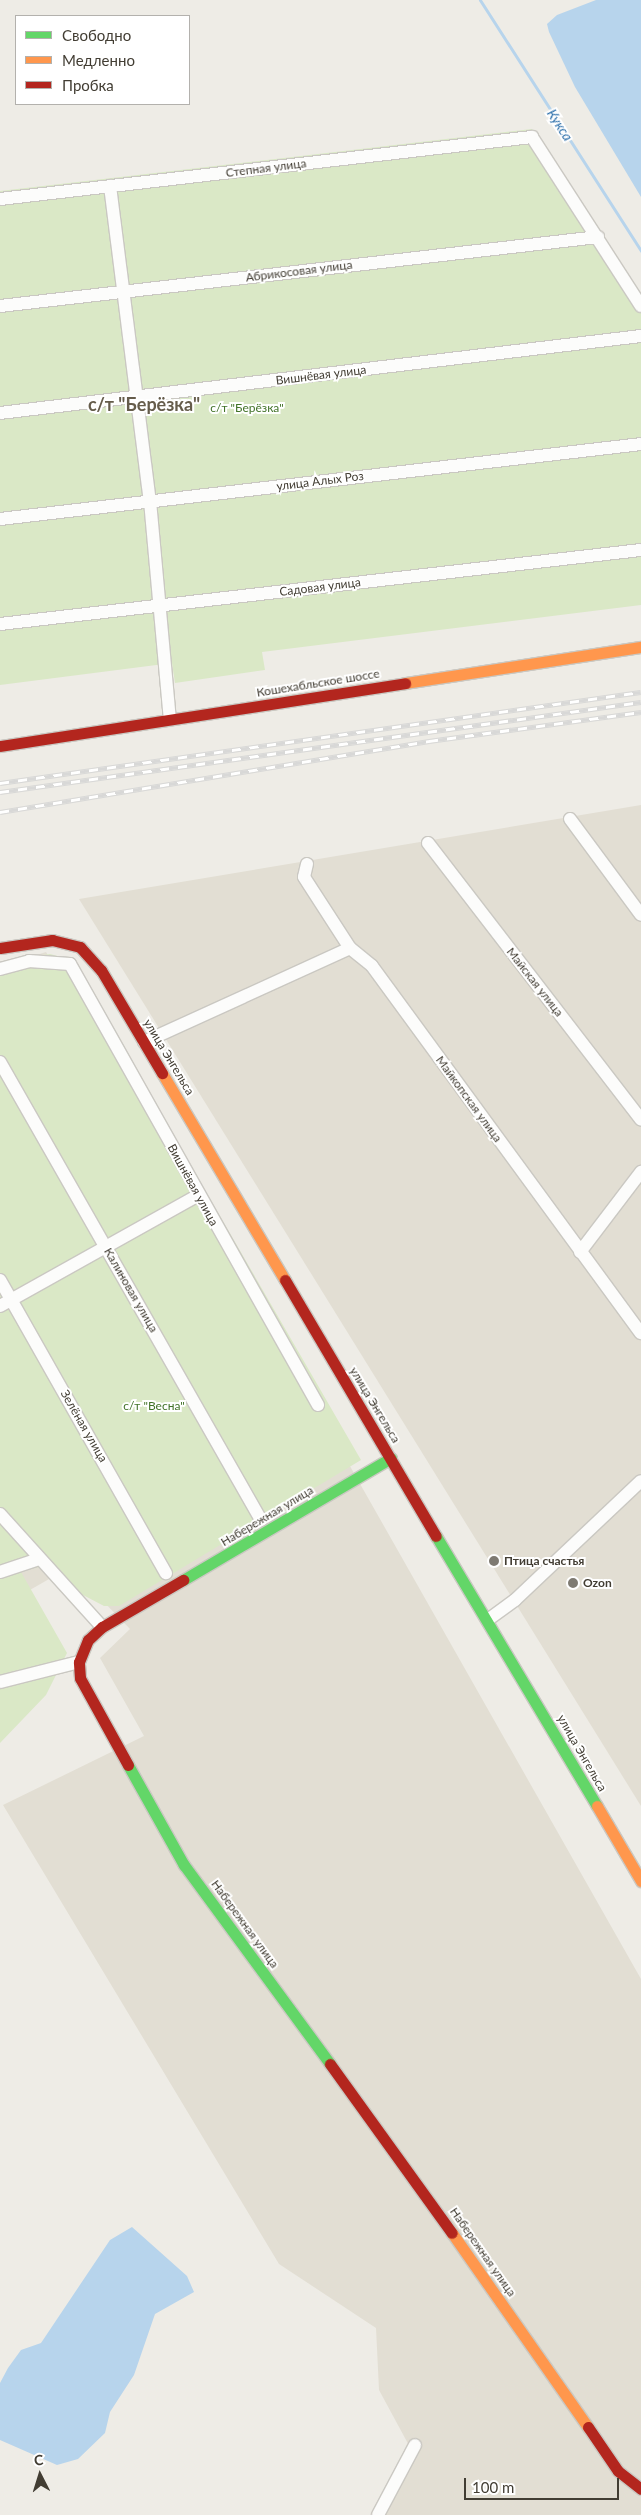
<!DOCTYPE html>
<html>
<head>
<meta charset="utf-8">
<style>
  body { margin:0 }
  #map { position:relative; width:641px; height:2515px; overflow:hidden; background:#eeece6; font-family:Lato,sans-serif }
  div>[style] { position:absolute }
  .residential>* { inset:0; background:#e2ded3 }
  .green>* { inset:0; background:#dae8c6 }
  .water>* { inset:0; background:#b7d4ec }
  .stream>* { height:3px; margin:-1.5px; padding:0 1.5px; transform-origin:1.5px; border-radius:1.5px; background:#b7d4ec }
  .roads { filter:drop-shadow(1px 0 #cac8c2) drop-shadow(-1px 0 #cac8c2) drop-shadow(0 1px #cac8c2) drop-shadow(0 -1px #cac8c2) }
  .street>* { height:12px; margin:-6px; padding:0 6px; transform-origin:6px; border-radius:6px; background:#fcfcfb }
  .fast>* { height:11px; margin:-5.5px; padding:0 5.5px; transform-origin:5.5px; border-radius:5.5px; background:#63d668 }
  .slow>* { height:11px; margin:-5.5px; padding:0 5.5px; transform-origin:5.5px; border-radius:5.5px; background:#ff974d }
  .jam>* { height:11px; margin:-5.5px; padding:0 5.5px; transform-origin:5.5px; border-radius:5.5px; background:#b3261e }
  .rail>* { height:5px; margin-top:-2.5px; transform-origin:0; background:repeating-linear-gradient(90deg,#fff 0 9px,#d8d8d7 0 18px); box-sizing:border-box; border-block:1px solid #d8d8d7 }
  .dots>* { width:14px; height:14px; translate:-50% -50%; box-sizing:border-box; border:2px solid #fff; border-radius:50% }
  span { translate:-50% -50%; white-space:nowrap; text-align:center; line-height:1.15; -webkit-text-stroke:4px #fff; paint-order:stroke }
  .street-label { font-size:12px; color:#423d33 }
  .park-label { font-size:12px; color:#417228 }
  .poi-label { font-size:12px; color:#423d33; font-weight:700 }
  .left { translate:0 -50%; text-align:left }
  .water-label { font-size:14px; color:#2f71ab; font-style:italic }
  .district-label { font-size:18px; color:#655c4b; font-weight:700 }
  .legend { position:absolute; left:15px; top:15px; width:175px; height:90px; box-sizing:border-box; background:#fff; border:1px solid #b3b1ad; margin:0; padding:6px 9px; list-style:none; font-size:15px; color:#423d33 }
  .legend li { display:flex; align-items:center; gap:10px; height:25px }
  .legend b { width:25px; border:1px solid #b3b1ad }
  .north { position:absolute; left:15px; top:2450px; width:50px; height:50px; -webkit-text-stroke:4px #fff; paint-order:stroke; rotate:355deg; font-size:14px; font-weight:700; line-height:20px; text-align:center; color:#423d33 }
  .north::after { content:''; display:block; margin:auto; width:18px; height:22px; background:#423d33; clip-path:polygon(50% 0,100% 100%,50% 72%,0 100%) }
  .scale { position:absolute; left:464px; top:2478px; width:155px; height:22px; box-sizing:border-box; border:2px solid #423d33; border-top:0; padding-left:6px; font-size:15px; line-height:18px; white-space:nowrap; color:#423d33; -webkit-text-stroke:4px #fff; paint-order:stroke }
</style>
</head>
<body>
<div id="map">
  <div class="residential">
    <div style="clip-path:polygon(641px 805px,641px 1806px,79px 899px)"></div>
    <div style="clip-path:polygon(46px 952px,317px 1408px,641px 1979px,641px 2515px,373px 2515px,412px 2451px,379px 2390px,376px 2328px,279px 2264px,3px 1805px,144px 1736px,100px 1658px,130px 1629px,70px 1567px,2px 1606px,0 967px)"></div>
  </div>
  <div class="green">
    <div style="clip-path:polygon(532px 129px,641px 298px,641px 605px,262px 652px,265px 670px,175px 683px,172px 663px,0 685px,0 191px)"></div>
    <div style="clip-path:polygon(50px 954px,72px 960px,361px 1460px,119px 1606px,104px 1606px,83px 1595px,71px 1603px,39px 1567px,21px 1572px,67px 1653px,46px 1695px,0 1743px,0 962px)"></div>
  </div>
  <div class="water">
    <div style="clip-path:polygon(596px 0,641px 0,641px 197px,575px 87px,549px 32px,547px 24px,557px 15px)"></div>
    <div style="clip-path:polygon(132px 2227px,187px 2276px,194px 2292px,155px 2314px,134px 2375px,110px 2412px,105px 2433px,78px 2459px,57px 2465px,0 2440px,0 2383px,8px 2368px,21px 2350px,41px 2343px,110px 2240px)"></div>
  </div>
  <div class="stream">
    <div style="left:480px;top:0;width:298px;rotate:57.3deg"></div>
  </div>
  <div class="roads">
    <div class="street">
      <div style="left:110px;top:186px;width:318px;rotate:82.8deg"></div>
      <div style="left:150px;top:501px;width:219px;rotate:84.8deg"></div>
      <div style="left:0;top:199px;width:536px;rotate:-6.65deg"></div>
      <div style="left:532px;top:137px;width:201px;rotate:57.2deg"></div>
      <div style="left:0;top:306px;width:602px;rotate:-6.58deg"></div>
      <div style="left:0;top:413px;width:646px;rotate:-6.85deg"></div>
      <div style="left:0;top:519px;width:645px;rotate:-6.67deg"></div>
      <div style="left:0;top:624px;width:645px;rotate:-6.59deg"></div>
      <div style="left:570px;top:819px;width:119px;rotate:53.5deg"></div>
      <div style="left:428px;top:843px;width:349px;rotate:52.4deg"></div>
      <div style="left:307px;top:864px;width:13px;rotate:103deg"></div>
      <div style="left:304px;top:877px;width:85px;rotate:57.1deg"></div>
      <div style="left:350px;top:948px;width:28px;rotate:39deg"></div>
      <div style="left:372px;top:966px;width:455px;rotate:53.8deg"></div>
      <div style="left:0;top:969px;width:30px;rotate:-15deg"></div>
      <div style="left:29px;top:961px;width:41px;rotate:4.2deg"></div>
      <div style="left:70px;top:964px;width:506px;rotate:60.65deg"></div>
      <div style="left:144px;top:1042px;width:226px;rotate:-24.5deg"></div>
      <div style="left:0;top:1062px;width:527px;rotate:60.32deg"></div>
      <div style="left:580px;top:1252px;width:101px;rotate:-52.7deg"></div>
      <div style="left:0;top:1280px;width:337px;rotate:60.5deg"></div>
      <div style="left:0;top:1306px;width:228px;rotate:-29.2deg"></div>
      <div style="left:0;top:1514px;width:152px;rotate:47.9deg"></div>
      <div style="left:0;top:1572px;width:41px;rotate:-18.4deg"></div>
      <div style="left:489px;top:1619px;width:32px;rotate:-36deg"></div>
      <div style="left:515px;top:1600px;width:173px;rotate:-43.4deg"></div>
      <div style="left:0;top:1682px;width:81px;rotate:-14.2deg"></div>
      <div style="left:378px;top:2515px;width:79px;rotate:-62.1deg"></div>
    </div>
    <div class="fast">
      <div style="left:436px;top:1536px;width:314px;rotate:59.2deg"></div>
      <div style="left:183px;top:1580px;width:241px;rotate:-30.4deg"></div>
      <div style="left:128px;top:1765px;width:115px;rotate:60.8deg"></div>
      <div style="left:184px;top:1865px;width:247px;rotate:53.7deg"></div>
    </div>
    <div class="slow">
      <div style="left:405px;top:683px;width:239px;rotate:-8.7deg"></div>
      <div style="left:162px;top:1073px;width:241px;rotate:59.3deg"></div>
      <div style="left:597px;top:1806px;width:87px;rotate:59.6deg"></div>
      <div style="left:452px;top:2233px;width:237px;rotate:55deg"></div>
    </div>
    <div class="jam">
      <div style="left:0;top:746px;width:410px;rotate:-8.8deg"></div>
      <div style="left:0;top:948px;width:53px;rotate:-8.7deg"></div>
      <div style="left:52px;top:940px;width:29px;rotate:14deg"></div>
      <div style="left:80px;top:947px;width:31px;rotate:48deg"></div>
      <div style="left:101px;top:970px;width:120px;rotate:59.4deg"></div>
      <div style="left:285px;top:1280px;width:297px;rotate:59.5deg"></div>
      <div style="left:128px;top:1765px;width:99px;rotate:-118.9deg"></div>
      <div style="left:80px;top:1678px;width:16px;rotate:-94deg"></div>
      <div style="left:79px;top:1662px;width:24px;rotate:-68deg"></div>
      <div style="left:88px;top:1640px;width:19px;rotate:-43deg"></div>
      <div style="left:102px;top:1627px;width:94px;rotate:-30.1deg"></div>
      <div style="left:330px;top:2064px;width:208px;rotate:54.2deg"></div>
      <div style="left:588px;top:2427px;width:53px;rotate:55.7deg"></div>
      <div style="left:618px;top:2471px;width:29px;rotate:38deg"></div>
    </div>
  </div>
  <div class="rail">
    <div style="left:0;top:783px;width:647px;rotate:-8.08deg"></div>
    <div style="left:0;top:792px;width:647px;rotate:-7.99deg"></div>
    <div style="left:0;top:812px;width:435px;rotate:-9.4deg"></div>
    <div style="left:429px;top:741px;width:214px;rotate:-7.8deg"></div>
  </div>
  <div class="dots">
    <div style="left:494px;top:1561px;background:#7e7a72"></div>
    <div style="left:573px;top:1583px;background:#7e7a72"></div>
  </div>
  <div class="street-label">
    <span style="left:266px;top:168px;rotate:-7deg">Степная улица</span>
    <span style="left:299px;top:271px;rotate:-7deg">Абрикосовая улица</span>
    <span style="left:321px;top:375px;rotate:-7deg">Вишнёвая улица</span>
    <span style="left:320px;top:481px;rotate:-7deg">улица Алых Роз</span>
    <span style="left:320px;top:587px;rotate:-7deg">Садовая улица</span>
    <span style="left:318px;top:683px;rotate:-9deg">Кошехабльское шоссе</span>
    <span style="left:535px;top:982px;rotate:52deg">Майская улица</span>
    <span style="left:169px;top:1057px;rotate:59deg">улица Энгельса</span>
    <span style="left:469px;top:1099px;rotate:54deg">Майкопская улица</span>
    <span style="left:193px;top:1185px;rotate:61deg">Вишнёвая улица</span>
    <span style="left:131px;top:1290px;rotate:60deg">Калиновая улица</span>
    <span style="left:375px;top:1405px;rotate:59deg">улица Энгельса</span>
    <span style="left:84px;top:1426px;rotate:60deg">Зелёная улица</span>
    <span style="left:267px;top:1516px;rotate:-31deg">Набережная улица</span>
    <span style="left:582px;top:1753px;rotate:60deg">улица Энгельса</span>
    <span style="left:245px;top:1924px;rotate:54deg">Набережная улица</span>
    <span style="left:483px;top:2252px;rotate:55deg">Набережная улица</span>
  </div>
  <div class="park-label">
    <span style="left:247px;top:408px">с/т "Берёзка"</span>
    <span style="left:154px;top:1406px">с/т "Весна"</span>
  </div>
  <div class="poi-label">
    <span class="left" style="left:504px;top:1561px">Птица счастья</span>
    <span class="left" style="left:583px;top:1583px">Ozon</span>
  </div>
  <div class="water-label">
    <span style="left:560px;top:125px;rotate:57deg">Кукса</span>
  </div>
  <div class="district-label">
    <span style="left:144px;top:404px">с/т "Берёзка"</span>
  </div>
  <ul class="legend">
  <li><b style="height:6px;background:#63d668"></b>Свободно</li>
  <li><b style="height:6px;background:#ff974d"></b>Медленно</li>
  <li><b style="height:6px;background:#b3261e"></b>Пробка</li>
  </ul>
  <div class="north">С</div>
  <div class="scale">100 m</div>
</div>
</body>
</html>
